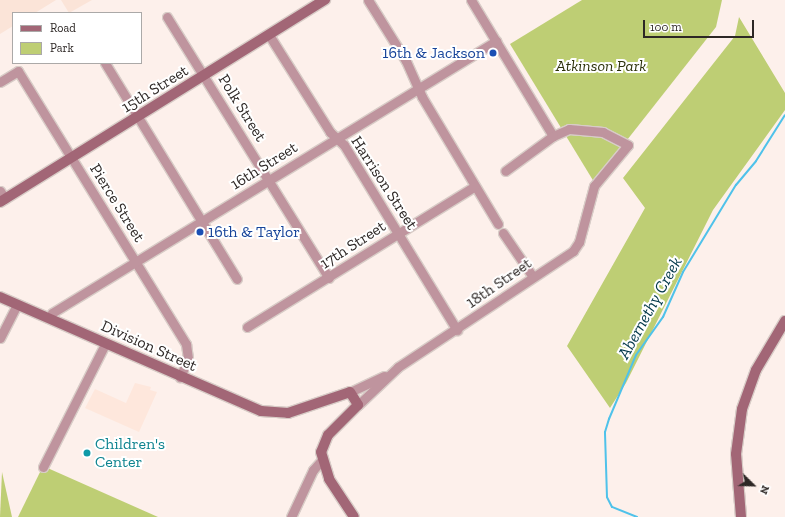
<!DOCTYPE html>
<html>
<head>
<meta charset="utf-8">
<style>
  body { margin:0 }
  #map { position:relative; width:785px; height:517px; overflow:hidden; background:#fdf0eb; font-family:"Zilla Slab",serif }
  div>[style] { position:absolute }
  .built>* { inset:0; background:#fee7dc }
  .education>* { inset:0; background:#fbe4d8 }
  .green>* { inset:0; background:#bece74 }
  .stream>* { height:2px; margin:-1px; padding:0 1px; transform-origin:1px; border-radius:1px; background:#4fc2ea }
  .roads { filter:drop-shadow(1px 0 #d8ccc7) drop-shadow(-1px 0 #d8ccc7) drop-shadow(0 1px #d8ccc7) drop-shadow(0 -1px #d8ccc7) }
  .street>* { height:9px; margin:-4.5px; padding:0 4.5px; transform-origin:4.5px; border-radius:4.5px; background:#bf949e }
  .secondary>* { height:10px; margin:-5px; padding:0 5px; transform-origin:5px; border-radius:5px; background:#a26676 }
  .dots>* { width:11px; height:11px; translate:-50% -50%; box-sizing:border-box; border:2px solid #fff; border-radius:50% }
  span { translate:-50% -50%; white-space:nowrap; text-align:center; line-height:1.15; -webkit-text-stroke:4px #fff; paint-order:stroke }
  .transit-label { font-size:16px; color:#164399 }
  .right { translate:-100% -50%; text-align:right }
  .left { translate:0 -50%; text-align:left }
  .park-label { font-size:16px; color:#2d320b; font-style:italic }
  .street-label { font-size:16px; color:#2d2725 }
  .culture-label { font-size:16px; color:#0d838f }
  .water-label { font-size:17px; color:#013748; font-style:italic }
  .legend { position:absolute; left:12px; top:12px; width:130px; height:52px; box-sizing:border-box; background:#fff; border:1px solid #aba9a8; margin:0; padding:5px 7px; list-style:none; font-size:12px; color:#2d2725 }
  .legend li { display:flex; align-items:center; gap:8px; height:20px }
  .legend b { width:20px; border:1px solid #aba9a8 }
  .north { position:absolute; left:733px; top:465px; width:40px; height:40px; -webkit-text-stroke:3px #fff; paint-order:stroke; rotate:113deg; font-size:11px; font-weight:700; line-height:16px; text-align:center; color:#2d2725 }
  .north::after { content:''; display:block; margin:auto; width:14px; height:18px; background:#2d2725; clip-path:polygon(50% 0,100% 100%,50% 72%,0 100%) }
  .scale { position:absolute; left:643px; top:20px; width:111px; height:18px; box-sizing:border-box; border:2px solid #2d2725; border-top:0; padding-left:5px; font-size:12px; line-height:14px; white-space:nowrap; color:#2d2725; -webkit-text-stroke:3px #fff; paint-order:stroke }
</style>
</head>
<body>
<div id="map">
  <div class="built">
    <div style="clip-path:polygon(135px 383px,151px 387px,150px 390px,157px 392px,139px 432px,85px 408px,95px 389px,126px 403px)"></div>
  </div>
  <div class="education">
    <div style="clip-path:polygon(0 0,56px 0,35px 13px,13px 13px,13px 26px,0 34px)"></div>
    <div style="clip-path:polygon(61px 0,92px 0,69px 13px)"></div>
  </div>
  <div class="green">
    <div style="clip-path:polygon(582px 0,722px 0,716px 27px,594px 182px,510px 44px)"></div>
    <div style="clip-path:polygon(739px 17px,785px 93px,785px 110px,713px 210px,626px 383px,610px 408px,567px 346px,645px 208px,623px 178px,735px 36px)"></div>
    <div style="clip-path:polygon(43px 466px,158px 517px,18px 517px)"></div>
    <div style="clip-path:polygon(2px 472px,12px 517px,0 517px)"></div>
  </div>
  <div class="stream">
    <div style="left:637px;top:517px;width:27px;rotate:-158deg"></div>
    <div style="left:612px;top:507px;width:11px;rotate:-117deg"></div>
    <div style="left:607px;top:497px;width:65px;rotate:-91.8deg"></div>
    <div style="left:605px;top:432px;width:14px;rotate:-73deg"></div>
    <div style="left:609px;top:419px;width:69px;rotate:-67.1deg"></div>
    <div style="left:636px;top:355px;width:47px;rotate:-54.6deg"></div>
    <div style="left:663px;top:317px;width:49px;rotate:-66deg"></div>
    <div style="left:683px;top:272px;width:102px;rotate:-58.7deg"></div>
    <div style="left:736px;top:185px;width:31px;rotate:-50deg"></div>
    <div style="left:756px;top:161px;width:54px;rotate:-57.8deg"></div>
  </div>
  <div class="roads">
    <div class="street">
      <div style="left:368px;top:0;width:72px;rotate:58.1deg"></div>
      <div style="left:406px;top:61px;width:39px;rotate:66deg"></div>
      <div style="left:422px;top:97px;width:148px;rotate:59.1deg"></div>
      <div style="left:471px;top:0;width:159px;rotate:58.9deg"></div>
      <div style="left:167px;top:17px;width:307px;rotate:58.2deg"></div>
      <div style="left:269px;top:35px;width:115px;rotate:57.8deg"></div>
      <div style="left:330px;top:132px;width:19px;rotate:43deg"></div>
      <div style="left:344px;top:145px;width:217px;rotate:58.6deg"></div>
      <div style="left:105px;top:63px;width:253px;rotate:58.6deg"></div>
      <div style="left:0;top:82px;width:21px;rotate:-31deg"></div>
      <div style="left:18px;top:71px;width:321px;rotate:58.4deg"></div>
      <div style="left:186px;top:344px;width:15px;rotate:82deg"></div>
      <div style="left:188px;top:359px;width:20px;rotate:114deg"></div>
      <div style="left:0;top:191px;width:9px;rotate:58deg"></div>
      <div style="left:503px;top:233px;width:53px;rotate:55.7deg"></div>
      <div style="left:50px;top:318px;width:5px;rotate:-68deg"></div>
      <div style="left:52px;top:313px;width:521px;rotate:-31.49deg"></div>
      <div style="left:247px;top:327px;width:267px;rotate:-31.7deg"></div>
      <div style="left:0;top:338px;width:37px;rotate:-63deg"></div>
      <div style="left:350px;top:392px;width:38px;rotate:-25deg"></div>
      <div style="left:358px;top:405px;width:55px;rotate:-43.5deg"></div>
      <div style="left:398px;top:367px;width:210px;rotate:-33.5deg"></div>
      <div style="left:573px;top:251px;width:11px;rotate:-56deg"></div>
      <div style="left:579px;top:242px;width:58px;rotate:-75deg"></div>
      <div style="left:594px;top:186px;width:53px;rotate:-50.3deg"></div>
      <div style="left:628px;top:145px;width:28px;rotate:-153deg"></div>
      <div style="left:603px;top:132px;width:34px;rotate:-175deg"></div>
      <div style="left:569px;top:129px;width:17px;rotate:156deg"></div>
      <div style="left:553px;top:136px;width:59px;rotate:143.9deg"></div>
      <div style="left:43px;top:467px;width:138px;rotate:-63.2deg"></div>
      <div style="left:291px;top:517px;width:52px;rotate:-64.9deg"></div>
      <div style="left:313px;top:470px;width:13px;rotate:-48deg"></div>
    </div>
    <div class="secondary">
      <div style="left:0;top:202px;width:383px;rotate:-31.9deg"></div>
      <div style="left:0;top:297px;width:285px;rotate:23.6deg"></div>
      <div style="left:261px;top:411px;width:27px;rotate:4deg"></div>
      <div style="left:288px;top:413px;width:65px;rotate:-18.7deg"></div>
      <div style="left:350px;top:392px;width:15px;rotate:58deg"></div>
      <div style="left:358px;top:405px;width:42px;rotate:135deg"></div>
      <div style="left:328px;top:435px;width:18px;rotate:112deg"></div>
      <div style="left:321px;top:452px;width:28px;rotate:73deg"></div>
      <div style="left:329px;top:479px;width:45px;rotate:56.7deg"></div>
      <div style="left:741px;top:517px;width:63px;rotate:-94.5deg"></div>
      <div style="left:736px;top:454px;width:45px;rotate:-82.4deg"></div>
      <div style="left:742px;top:409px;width:41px;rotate:-70.3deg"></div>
      <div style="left:756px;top:370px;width:57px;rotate:-59.4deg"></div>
    </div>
  </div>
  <div class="dots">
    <div style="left:493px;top:53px;background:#1a4fb4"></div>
    <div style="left:200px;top:232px;background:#1a4fb4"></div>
    <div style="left:87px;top:453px;background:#0f9aa8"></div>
  </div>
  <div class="transit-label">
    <span class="right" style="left:485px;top:53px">16th &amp; Jackson</span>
    <span class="left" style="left:208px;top:232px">16th &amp; Taylor</span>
  </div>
  <div class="park-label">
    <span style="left:601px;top:66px">Atkinson Park</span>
  </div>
  <div class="street-label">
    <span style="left:155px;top:89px;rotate:-32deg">15th Street</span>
    <span style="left:242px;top:108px;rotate:58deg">Polk Street</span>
    <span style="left:264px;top:166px;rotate:-32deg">16th Street</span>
    <span style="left:384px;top:183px;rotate:57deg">Harrison Street</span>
    <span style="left:117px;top:203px;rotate:58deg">Pierce Street</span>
    <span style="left:353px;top:245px;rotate:-33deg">17th Street</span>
    <span style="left:499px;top:283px;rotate:-35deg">18th Street</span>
    <span style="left:149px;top:346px;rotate:24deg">Division Street</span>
  </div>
  <div class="culture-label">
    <span class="left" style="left:95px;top:453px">Children's<br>Center</span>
  </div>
  <div class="water-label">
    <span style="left:650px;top:308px;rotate:-61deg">Abernethy Creek</span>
  </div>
  <ul class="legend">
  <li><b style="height:5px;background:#a26676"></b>Road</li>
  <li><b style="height:11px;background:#bece74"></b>Park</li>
  </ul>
  <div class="north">N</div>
  <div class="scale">100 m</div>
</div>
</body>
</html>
